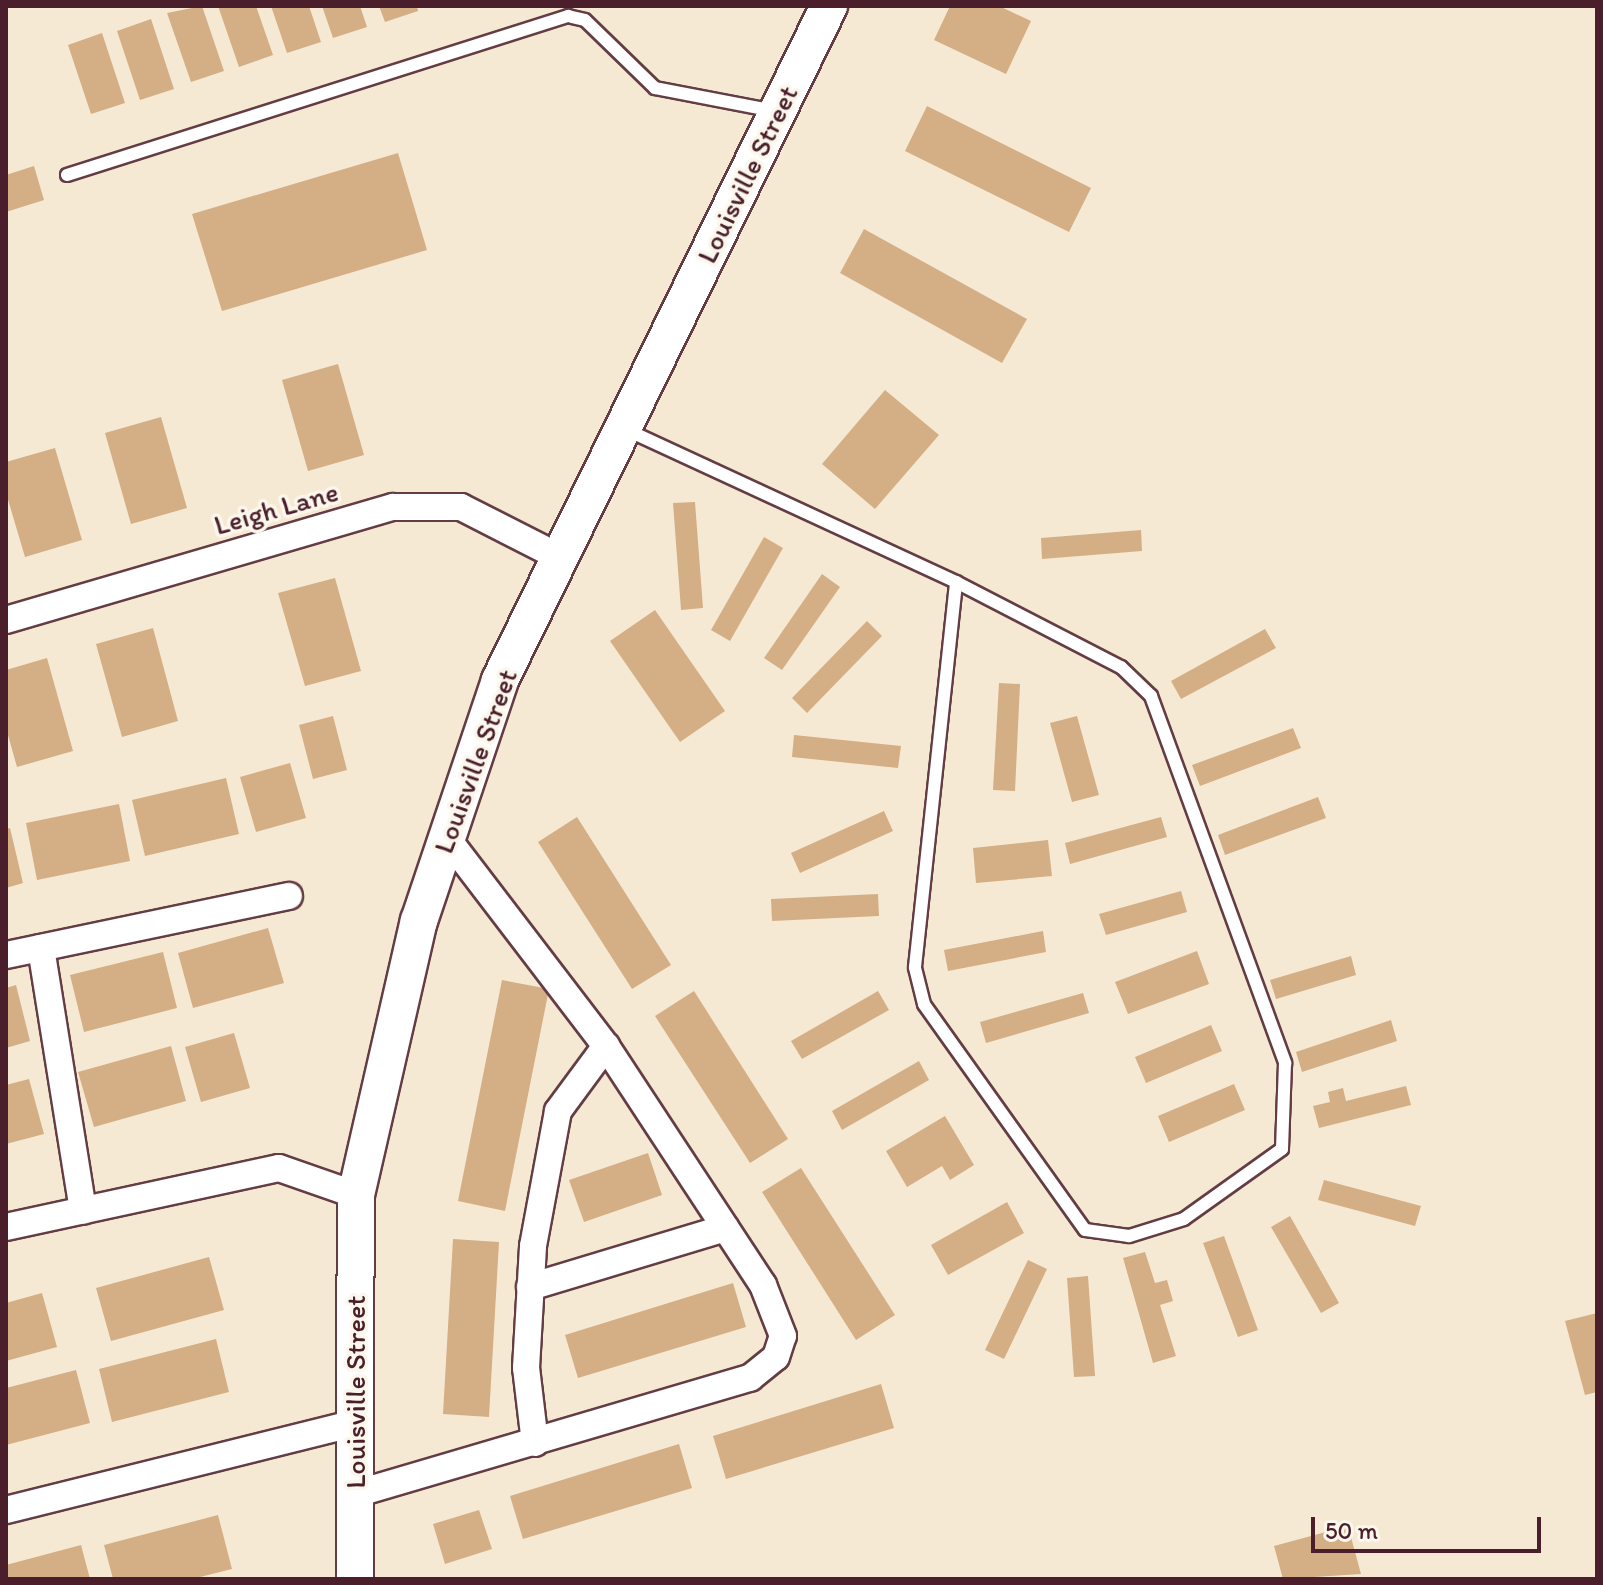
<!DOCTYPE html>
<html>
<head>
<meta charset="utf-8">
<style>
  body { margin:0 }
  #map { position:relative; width:1603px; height:1585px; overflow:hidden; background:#f6e9d3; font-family:Itim,sans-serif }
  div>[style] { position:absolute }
  .building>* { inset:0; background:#d4ae85 }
  .roads { filter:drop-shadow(2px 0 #643d44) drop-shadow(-2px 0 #643d44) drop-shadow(0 2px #643d44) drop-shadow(0 -2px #643d44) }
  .lane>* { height:12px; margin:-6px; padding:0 6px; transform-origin:6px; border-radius:6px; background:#fff }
  .street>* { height:26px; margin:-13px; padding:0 13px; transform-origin:13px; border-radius:13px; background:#fff }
  .secondary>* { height:36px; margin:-18px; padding:0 18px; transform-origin:18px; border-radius:18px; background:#fff }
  span { translate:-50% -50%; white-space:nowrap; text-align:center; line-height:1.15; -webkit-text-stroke:7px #fbf7ec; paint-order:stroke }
  .street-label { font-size:28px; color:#4a1f2b }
  .frame { position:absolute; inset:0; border:8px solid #4a1f2b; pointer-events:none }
  .scale { position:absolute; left:1311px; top:1517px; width:230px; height:36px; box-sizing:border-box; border:4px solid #4a1f2b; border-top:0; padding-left:10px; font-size:24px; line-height:28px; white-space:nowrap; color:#4a1f2b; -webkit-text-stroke:6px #fbf7ec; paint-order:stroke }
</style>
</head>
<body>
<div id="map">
  <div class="building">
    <div style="clip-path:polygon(202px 6px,224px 71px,191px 82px,167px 13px)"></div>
    <div style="clip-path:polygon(218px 6px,256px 6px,273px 55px,239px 67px)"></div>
    <div style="clip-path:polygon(271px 6px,309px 6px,321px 42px,287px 53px)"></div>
    <div style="clip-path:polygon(322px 6px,360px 6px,367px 27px,333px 38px)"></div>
    <div style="clip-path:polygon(379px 6px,417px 6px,418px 11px,385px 22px)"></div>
    <div style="clip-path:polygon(950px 6px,999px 6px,1031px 21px,1006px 74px,934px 40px)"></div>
    <div style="clip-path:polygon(151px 19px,174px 89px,140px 100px,117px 31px)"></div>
    <div style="clip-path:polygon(102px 33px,125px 103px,91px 114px,68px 45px)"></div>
    <div style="clip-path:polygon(927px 106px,1091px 188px,1069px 232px,905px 151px)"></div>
    <div style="clip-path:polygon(398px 153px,427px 250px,222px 311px,192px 214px)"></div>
    <div style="clip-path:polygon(34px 166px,44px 200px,6px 212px,6px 175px)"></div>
    <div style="clip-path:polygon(864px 229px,1027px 319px,1002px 363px,840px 273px)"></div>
    <div style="clip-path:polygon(338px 364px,364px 455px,308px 471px,282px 380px)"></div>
    <div style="clip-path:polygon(885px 390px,939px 435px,875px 509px,822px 464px)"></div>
    <div style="clip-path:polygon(161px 417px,187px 508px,131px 524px,105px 433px)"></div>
    <div style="clip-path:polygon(55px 448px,82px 540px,25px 557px,6px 493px,6px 462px)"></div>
    <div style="clip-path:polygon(695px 502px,703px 608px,681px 610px,673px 503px)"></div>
    <div style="clip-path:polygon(1141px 530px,1142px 551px,1042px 559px,1041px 538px)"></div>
    <div style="clip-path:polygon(764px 537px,783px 548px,730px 641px,711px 630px)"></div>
    <div style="clip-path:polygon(822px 574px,840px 587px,782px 670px,764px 658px)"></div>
    <div style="clip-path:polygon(335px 578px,361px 671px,305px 686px,278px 593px)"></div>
    <div style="clip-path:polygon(655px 610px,725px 711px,680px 742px,610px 641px)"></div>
    <div style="clip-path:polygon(867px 621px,882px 636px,807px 713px,792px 698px)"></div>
    <div style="clip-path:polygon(153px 628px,178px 721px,122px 737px,96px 644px)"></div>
    <div style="clip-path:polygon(1265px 629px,1276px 648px,1181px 699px,1171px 681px)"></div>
    <div style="clip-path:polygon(47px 658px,73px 751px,17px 767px,6px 728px,6px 670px)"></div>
    <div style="clip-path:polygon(999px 683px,1020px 684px,1015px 791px,993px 790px)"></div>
    <div style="clip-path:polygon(333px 716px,347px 770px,313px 779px,299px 725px)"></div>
    <div style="clip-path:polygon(1077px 716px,1099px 795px,1072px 802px,1050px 723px)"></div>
    <div style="clip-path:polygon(1293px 728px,1301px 748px,1200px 786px,1192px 765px)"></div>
    <div style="clip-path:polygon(794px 735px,901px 746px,898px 768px,792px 757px)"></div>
    <div style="clip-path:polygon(290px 763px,306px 818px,256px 832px,240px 777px)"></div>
    <div style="clip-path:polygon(226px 778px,239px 834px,145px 856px,132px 800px)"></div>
    <div style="clip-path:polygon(1318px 797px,1326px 818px,1225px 855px,1218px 835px)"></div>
    <div style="clip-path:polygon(119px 804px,130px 861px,37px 880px,26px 823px)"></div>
    <div style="clip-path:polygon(884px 811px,893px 831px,800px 873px,791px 853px)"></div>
    <div style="clip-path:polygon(577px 817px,671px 965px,632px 989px,538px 842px)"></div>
    <div style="clip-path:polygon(1161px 817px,1167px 837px,1070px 864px,1065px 843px)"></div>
    <div style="clip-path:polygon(10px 828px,23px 883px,6px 888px,6px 829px)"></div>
    <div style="clip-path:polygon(1048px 840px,1052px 876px,976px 883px,973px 848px)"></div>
    <div style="clip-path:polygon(1181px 891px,1187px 912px,1106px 935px,1099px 914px)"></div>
    <div style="clip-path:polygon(878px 894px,879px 916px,772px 921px,771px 899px)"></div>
    <div style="clip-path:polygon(268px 928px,284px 983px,193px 1008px,178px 953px)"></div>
    <div style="clip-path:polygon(1043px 931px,1046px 952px,948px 971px,944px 950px)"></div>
    <div style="clip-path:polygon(1197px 951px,1209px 984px,1128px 1014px,1115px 982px)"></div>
    <div style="clip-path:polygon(163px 952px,177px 1008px,84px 1032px,70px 975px)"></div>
    <div style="clip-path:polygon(1351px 956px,1356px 975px,1276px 999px,1270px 980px)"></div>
    <div style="clip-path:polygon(502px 980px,549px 989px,505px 1211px,458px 1201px)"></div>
    <div style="clip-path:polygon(16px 985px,30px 1041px,6px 1048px,6px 988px)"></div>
    <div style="clip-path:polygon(694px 991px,788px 1139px,750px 1163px,655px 1016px)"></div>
    <div style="clip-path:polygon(878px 991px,889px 1010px,802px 1059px,791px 1041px)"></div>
    <div style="clip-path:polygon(1083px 993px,1089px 1013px,986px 1043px,980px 1022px)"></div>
    <div style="clip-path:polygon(1391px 1020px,1397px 1041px,1302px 1072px,1296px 1052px)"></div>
    <div style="clip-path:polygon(1211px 1025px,1222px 1051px,1146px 1083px,1135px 1057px)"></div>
    <div style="clip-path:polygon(234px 1033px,250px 1088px,201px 1102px,185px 1047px)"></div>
    <div style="clip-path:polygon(171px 1046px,186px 1101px,94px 1127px,78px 1072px)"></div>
    <div style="clip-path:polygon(919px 1061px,929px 1080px,842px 1130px,832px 1111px)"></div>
    <div style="clip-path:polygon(29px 1079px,44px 1134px,6px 1144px,6px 1085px)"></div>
    <div style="clip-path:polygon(1234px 1084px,1245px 1110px,1169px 1142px,1158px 1116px)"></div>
    <div style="clip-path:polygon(1406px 1086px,1411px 1105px,1319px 1128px,1313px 1106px,1330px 1102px,1328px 1092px,1343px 1088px,1346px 1101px)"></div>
    <div style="clip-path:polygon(945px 1116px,974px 1165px,950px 1180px,942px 1166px,907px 1187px,886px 1151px)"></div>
    <div style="clip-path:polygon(648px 1153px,662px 1195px,584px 1222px,569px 1180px)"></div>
    <div style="clip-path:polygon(801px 1168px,895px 1315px,856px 1340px,762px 1192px)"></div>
    <div style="clip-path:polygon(1324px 1180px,1421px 1206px,1415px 1226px,1318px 1200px)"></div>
    <div style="clip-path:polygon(1007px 1202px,1024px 1233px,948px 1275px,931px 1245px)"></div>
    <div style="clip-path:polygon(1290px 1216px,1339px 1303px,1321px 1313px,1271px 1227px)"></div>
    <div style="clip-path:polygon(1224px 1236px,1258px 1330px,1238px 1337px,1203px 1243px)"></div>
    <div style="clip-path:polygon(453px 1239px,499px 1242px,489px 1417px,443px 1414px)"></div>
    <div style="clip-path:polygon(1145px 1252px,1155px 1283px,1167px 1280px,1173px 1301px,1160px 1305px,1176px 1356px,1153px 1363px,1123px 1258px)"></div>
    <div style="clip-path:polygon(209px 1257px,224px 1310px,111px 1341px,96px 1288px)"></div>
    <div style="clip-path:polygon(1028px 1260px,1047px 1269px,1004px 1359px,985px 1350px)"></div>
    <div style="clip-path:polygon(1088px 1276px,1095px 1376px,1074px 1377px,1067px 1278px)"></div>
    <div style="clip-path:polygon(733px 1283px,746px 1327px,578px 1378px,565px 1335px)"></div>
    <div style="clip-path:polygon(42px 1293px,57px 1347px,6px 1361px,6px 1303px)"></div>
    <div style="clip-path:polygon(1597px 1313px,1597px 1392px,1585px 1395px,1565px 1321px)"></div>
    <div style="clip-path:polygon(216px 1339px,229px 1392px,112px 1422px,99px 1369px)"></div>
    <div style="clip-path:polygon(76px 1370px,90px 1423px,6px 1445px,6px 1388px)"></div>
    <div style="clip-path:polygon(881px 1384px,894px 1428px,726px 1479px,713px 1436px)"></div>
    <div style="clip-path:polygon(679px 1444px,692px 1488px,523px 1539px,510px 1496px)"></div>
    <div style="clip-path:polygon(479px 1510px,492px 1549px,445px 1564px,433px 1524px)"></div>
    <div style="clip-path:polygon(218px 1515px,232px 1569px,192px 1579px,113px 1579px,104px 1545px)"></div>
    <div style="clip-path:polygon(1348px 1526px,1361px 1574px,1283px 1579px,1274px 1546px)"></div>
    <div style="clip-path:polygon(81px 1545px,90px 1579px,6px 1579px,6px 1565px)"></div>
  </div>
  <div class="roads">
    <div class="lane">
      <div style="left:67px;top:175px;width:526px;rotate:-17.61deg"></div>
      <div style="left:568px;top:16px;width:17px;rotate:13deg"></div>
      <div style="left:585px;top:20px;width:98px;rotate:44.2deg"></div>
      <div style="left:655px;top:88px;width:121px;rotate:10.9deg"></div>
      <div style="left:625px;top:429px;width:365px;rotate:24.8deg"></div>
      <div style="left:956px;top:582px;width:186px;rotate:27.3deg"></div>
      <div style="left:1121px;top:667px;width:42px;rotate:44deg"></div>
      <div style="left:1151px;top:696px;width:391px;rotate:69.9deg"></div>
      <div style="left:1285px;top:1063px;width:86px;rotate:92deg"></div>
      <div style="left:1282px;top:1149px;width:120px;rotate:144.5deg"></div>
      <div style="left:1184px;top:1219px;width:58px;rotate:162.8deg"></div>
      <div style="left:1129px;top:1236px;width:44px;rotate:-172.2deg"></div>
      <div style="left:1085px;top:1230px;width:277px;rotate:-125.5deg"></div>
      <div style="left:924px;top:1004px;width:38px;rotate:-104deg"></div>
      <div style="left:915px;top:967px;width:387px;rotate:-83.9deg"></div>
    </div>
    <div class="street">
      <div style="left:6px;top:620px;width:403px;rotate:-16.3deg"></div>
      <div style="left:393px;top:507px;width:68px"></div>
      <div style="left:461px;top:507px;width:110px;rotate:27deg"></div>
      <div style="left:41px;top:948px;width:266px;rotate:80.9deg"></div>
      <div style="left:6px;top:955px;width:289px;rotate:-11.8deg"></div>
      <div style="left:6px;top:1227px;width:279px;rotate:-12.2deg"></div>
      <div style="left:279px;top:1168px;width:82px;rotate:19.3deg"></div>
      <div style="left:530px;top:1287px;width:204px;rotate:-16.8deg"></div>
      <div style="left:535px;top:1443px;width:76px;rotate:-96.8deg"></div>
      <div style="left:526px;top:1368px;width:122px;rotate:-86.7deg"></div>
      <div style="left:533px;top:1246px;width:137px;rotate:-79.5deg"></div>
      <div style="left:558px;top:1111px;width:81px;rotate:-53.6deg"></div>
      <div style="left:355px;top:1494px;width:412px;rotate:-16.4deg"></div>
      <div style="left:750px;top:1378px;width:33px;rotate:-39deg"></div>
      <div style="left:776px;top:1357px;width:22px;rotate:-72deg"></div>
      <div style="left:783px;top:1336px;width:55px;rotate:-111.4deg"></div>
      <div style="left:763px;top:1285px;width:286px;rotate:-123.3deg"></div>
      <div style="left:606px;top:1046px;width:262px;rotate:-127.4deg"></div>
      <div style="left:6px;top:1510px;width:360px;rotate:-14deg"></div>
    </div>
    <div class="secondary">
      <div style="left:355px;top:1579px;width:384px;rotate:-89.9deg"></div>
      <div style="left:356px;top:1195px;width:281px;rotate:-77.1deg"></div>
      <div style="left:419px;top:921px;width:254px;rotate:-71.4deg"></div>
      <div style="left:500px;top:680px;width:750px;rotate:-63.98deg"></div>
    </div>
  </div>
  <div class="street-label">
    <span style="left:747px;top:174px;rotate:-64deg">Louisville Street</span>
    <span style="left:276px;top:508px;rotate:-16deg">Leigh Lane</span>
    <span style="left:475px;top:761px;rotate:-70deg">Louisville Street</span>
    <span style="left:355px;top:1392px;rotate:-90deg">Louisville Street</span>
  </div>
  <div class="frame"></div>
  <div class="scale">50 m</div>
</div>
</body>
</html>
